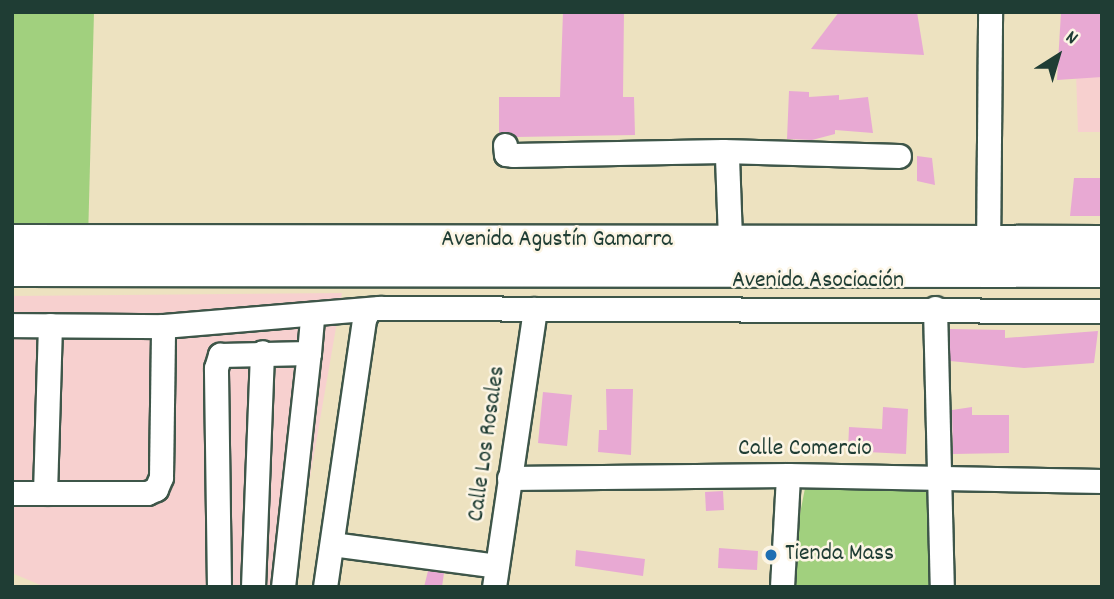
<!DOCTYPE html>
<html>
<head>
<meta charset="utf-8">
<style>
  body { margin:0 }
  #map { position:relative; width:1114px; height:599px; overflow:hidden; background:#ede2c0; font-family:Dekko,sans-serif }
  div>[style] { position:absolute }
  .built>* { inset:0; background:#f7d0cf }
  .green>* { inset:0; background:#a1d07e }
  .building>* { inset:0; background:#e8a9d3 }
  .roads { filter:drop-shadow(2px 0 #3e5649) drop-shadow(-2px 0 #3e5649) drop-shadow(0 2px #3e5649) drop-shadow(0 -2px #3e5649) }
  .minor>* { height:23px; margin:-11.5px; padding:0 11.5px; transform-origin:11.5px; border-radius:11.5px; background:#fff }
  .highway>* { height:33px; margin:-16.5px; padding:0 16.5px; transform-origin:16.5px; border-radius:16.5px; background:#fff }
  .dots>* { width:19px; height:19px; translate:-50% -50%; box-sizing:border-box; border:4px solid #fcf5e5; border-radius:50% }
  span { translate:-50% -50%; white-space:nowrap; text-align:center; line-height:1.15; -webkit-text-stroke:5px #fcf5e5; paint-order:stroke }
  .street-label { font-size:24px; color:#1f3d34 }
  .poi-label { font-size:24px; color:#1f3d34 }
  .left { translate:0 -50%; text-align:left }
  .frame { position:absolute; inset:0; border:14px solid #1f3d34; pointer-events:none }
  .north { position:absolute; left:1023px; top:21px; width:70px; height:70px; -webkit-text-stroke:5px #fcf5e5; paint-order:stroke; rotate:37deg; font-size:19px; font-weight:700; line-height:28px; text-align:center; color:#1f3d34 }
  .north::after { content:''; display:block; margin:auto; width:24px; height:32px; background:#1f3d34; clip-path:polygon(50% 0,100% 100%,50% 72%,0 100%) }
</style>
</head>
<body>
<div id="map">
  <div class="built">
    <div style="clip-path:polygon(1074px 12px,1102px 12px,1102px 132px,1078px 132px)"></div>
    <div style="clip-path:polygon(342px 293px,291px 587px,45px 587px,12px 573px,12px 296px)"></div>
  </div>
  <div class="green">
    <div style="clip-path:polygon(12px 12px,94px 12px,88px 240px,12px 238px)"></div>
    <div style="clip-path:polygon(805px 488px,930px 490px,931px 587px,786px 587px)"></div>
  </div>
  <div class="building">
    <div style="clip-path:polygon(563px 12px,624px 12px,623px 97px,634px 97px,635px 135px,516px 137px,499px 133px,499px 97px,560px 97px)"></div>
    <div style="clip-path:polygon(839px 12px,917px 12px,924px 55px,811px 49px)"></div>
    <div style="clip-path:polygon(1061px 12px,1102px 12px,1102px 77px,1057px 80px)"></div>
    <div style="clip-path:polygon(789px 91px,809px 92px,809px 97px,839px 95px,839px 100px,868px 97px,873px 133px,835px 130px,835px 134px,812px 140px,787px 139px)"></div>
    <div style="clip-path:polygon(917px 156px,932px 158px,935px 185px,917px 181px)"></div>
    <div style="clip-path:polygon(1074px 178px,1102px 178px,1102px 216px,1070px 216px)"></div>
    <div style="clip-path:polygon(950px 329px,1005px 330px,1005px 338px,1098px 331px,1094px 363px,1024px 368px,950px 361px)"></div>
    <div style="clip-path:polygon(606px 389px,633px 389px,631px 455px,598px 452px,599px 430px,607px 430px)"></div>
    <div style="clip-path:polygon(543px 392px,572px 395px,567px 446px,538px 443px)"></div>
    <div style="clip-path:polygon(883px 407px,908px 409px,906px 454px,848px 451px,849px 427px,882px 429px)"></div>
    <div style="clip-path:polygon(972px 407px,972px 415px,1009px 415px,1009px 453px,953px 454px,952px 410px)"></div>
    <div style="clip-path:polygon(723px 491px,724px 510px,706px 511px,705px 492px)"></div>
    <div style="clip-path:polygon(719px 548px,758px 551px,757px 570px,718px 568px)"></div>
    <div style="clip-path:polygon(576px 550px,645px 559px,643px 576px,575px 566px)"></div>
    <div style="clip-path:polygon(428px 571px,444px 573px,442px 587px,424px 587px)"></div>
  </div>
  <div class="roads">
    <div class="minor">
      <div style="left:505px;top:145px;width:9px;rotate:84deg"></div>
      <div style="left:506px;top:154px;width:7px;rotate:8deg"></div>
      <div style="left:513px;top:155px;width:210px;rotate:-1.1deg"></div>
      <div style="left:723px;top:151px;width:176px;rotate:1.6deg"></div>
      <div style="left:723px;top:151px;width:7px;rotate:56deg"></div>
      <div style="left:727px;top:157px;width:82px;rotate:87.9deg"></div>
      <div style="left:988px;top:254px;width:242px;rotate:-89.5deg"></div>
      <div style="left:935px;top:308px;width:279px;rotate:88.6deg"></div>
      <div style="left:12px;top:325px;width:151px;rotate:0.4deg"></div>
      <div style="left:509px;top:478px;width:279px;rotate:-0.6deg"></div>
      <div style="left:788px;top:475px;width:314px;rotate:1.1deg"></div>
      <div style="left:12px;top:493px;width:135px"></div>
      <div style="left:147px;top:493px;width:10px;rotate:-24deg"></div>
      <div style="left:156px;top:489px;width:13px;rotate:-67deg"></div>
      <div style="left:161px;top:477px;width:151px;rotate:-89.2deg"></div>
      <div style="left:163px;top:326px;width:217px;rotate:-4.8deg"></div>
      <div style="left:379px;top:308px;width:723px;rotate:0.24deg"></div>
      <div style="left:45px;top:493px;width:168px;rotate:-88.3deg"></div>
      <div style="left:332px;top:544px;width:166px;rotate:7.6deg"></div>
      <div style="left:219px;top:587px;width:219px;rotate:-90.8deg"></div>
      <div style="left:216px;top:368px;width:14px;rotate:-73deg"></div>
      <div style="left:220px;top:355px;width:89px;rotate:-1.3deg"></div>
      <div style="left:309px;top:353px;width:38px;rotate:-85deg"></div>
      <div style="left:253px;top:587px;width:235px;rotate:-87.8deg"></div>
      <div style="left:283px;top:587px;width:235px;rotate:-83.7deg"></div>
      <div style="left:325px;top:587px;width:271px;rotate:-81.7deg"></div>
      <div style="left:364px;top:319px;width:10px;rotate:-61deg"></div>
      <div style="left:494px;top:587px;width:281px;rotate:-81.6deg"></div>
      <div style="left:782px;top:587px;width:112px;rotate:-86.9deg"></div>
    </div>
    <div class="highway">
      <div style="left:12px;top:241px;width:1090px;rotate:0.05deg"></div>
      <div style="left:12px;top:269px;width:1090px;rotate:0.05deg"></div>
    </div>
  </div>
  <div class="dots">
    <div style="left:771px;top:555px;background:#1f6fb2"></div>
  </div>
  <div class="street-label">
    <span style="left:557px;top:241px">Avenida Agustín Gamarra</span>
    <span style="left:818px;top:282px">Avenida Asociación</span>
    <span style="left:488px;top:444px;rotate:-82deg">Calle Los Rosales</span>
    <span style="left:805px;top:450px">Calle Comercio</span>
  </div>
  <div class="poi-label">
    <span class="left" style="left:785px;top:555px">Tienda Mass</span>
  </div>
  <div class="frame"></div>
  <div class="north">N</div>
</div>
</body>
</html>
